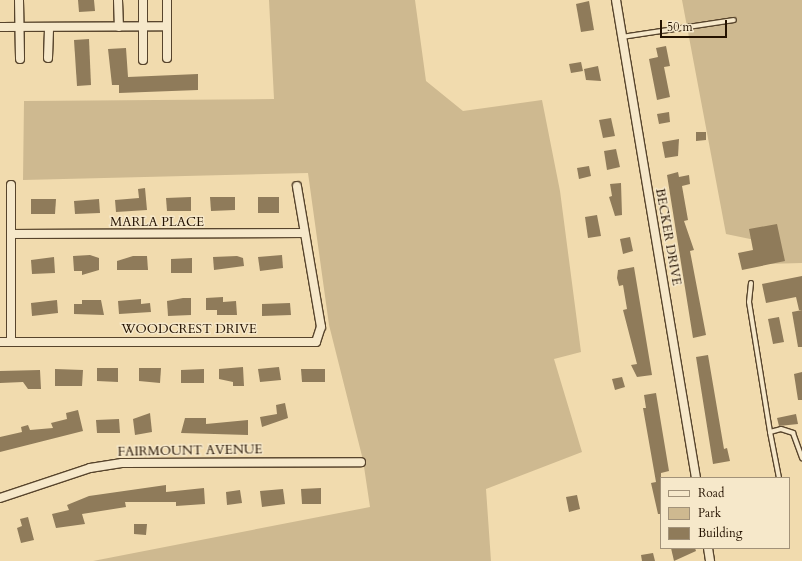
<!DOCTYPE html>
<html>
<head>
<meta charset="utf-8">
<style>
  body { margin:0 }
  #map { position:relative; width:802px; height:561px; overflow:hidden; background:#f1dbae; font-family:Cardo,serif }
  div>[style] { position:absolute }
  .green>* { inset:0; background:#ceb990 }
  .building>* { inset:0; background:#8f7b5a }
  .roads { filter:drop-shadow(1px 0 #57442c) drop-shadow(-1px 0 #57442c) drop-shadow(0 1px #57442c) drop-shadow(0 -1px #57442c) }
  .service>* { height:4px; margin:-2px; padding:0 2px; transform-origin:2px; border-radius:2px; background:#f6e8ca }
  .minor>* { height:8px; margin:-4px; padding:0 4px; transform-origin:4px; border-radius:4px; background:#f6e8ca }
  span { translate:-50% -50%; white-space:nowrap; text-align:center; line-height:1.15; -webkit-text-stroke:3px #f6e8ca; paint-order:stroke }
  .street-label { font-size:13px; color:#241200 }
  .legend { position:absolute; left:660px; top:477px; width:130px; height:72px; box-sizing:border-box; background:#f6e8ca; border:1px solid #a29279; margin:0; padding:5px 7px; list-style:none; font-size:12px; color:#241200 }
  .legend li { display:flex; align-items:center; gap:8px; height:20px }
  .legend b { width:20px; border:1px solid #a29279 }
  .scale { position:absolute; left:660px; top:20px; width:67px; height:18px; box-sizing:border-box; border:2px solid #241200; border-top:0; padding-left:5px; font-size:12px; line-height:14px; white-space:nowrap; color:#241200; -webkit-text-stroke:3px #f6e8ca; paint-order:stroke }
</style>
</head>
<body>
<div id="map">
  <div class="green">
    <div style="clip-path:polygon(269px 0,415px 0,426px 81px,463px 111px,542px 100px,560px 191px,581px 352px,554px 359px,582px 452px,486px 489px,491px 561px,93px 561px,370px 507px,363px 460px,329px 325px,308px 173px,23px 180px,24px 101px,274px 99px)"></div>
    <div style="clip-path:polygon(682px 0,802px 0,802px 263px,765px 264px,755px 240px,726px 234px)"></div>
  </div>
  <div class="building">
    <div style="clip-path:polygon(78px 0,94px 0,95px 11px,79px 12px)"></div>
    <div style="clip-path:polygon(589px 1px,594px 30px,581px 32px,576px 4px)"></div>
    <div style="clip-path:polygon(89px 39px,91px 85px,77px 86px,74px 40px)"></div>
    <div style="clip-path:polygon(666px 46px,670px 66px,664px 67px,670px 97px,657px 100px,649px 59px,658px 57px,656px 48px)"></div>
    <div style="clip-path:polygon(126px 48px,128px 77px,198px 74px,198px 90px,119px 93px,119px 85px,112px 85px,108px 49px)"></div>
    <div style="clip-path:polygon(581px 62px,583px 71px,571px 73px,569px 64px)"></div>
    <div style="clip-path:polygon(598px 66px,601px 81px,586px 80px,584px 69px)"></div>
    <div style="clip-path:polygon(669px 112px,670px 122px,659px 124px,657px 114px)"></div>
    <div style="clip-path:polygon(611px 118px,615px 136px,603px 138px,599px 120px)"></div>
    <div style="clip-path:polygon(696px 132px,706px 132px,706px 140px,696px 141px)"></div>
    <div style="clip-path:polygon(679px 139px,678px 156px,665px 158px,662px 142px)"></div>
    <div style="clip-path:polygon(616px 149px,620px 167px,607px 170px,604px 151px)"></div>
    <div style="clip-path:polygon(589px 166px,591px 176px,579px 179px,577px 168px)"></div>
    <div style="clip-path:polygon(678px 172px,679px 177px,689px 175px,690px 184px,682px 186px,688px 220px,684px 221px,694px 250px,690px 251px,706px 335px,693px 338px,667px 175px)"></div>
    <div style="clip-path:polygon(621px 183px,622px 215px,615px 216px,609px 197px,612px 196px,610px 184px)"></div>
    <div style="clip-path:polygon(145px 188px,147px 210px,116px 212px,115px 200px,139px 198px,138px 189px)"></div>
    <div style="clip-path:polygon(191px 197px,191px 211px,167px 211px,166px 198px)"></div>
    <div style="clip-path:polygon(210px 197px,235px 197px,235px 210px,211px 211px)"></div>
    <div style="clip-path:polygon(258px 197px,279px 197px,279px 213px,258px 213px)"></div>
    <div style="clip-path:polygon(31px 199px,56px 199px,55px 214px,31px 214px)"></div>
    <div style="clip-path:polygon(99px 199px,100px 213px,75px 214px,74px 201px)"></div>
    <div style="clip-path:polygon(597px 215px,601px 236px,588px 238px,585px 217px)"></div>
    <div style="clip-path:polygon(777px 224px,785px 261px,742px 270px,738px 253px,753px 250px,749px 229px)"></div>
    <div style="clip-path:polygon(630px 237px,633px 251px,623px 254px,620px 239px)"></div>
    <div style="clip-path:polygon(90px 255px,99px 258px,99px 270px,82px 275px,82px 271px,74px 271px,73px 256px)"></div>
    <div style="clip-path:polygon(282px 255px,283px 268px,260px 271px,258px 257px)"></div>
    <div style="clip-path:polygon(133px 256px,147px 256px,148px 270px,117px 270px,117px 261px)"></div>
    <div style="clip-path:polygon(237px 256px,243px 258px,244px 266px,214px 270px,213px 257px)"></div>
    <div style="clip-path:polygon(54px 257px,55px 273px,32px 274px,31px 260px)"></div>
    <div style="clip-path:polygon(192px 258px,192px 273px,171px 273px,171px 259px)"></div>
    <div style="clip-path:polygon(634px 267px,652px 375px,637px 377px,631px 365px,637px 364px,623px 310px,627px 309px,623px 285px,619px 286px,617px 278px,618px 270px)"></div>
    <div style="clip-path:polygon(802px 276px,802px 310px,799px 310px,796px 297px,766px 303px,762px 284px)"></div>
    <div style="clip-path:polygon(223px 297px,223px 302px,236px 301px,237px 315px,217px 315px,217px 310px,206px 310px,206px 298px)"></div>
    <div style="clip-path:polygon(183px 298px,191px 298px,191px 315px,168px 316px,167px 301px)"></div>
    <div style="clip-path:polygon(141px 299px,141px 304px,150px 303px,151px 312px,119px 314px,118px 301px)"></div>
    <div style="clip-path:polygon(57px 300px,58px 313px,32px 316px,31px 303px)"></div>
    <div style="clip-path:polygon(82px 300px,101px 300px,104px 315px,74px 314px,74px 304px,82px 304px)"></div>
    <div style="clip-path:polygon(290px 303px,291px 315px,262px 316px,262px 304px)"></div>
    <div style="clip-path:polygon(802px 310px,802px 347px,798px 347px,792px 312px)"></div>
    <div style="clip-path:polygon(779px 317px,784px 342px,773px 344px,768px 319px)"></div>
    <div style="clip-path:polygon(708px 355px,724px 449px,727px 448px,730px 461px,713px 464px,696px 357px)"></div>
    <div style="clip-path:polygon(243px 367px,244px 386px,233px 386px,233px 382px,219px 379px,219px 369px)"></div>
    <div style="clip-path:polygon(279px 367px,281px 380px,260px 382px,258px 369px)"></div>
    <div style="clip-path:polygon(97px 368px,118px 368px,118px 382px,97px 381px)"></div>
    <div style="clip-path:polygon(139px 368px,161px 368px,160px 383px,139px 381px)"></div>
    <div style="clip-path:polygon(55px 369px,83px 370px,82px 386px,55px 386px)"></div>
    <div style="clip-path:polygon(204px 369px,204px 383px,181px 383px,181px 370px)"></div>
    <div style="clip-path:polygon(301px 369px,325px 369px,325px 382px,302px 382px)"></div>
    <div style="clip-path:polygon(40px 370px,41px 389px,28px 389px,23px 382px,0 383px,0 371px)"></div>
    <div style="clip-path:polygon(802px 372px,802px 400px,798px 400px,794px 374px)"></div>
    <div style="clip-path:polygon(622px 377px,625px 387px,615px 390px,612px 379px)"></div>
    <div style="clip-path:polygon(656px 393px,669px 471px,661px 473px,661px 514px,658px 514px,651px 483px,656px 482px,643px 408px,646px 408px,644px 395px)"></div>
    <div style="clip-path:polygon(285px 403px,288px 418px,262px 427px,260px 417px,277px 414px,276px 405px)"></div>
    <div style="clip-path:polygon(78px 410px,83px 431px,0 452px,0 437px,22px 432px,21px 427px,28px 425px,30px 430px,53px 428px,51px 423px,67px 419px,66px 413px)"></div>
    <div style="clip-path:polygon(150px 413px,152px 432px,135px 435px,133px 419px)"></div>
    <div style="clip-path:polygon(796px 414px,798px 424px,779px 426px,777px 418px)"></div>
    <div style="clip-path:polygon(185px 418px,206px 418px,206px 424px,248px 420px,248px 435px,181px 433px)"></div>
    <div style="clip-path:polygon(119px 419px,120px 433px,97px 433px,96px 420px)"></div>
    <div style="clip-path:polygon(166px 485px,166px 492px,204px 488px,205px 504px,176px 506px,176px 502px,125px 502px,126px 507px,82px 514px,85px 524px,56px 528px,52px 514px,69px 510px,67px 505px,89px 496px)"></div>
    <div style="clip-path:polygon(321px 488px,321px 504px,302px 504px,301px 489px)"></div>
    <div style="clip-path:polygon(283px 489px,285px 504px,262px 507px,260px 491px)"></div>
    <div style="clip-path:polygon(240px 490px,242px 503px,227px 505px,226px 492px)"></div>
    <div style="clip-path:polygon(577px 495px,580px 509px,569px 512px,566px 497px)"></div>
    <div style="clip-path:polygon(28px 517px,34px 540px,21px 543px,17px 528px,22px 526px,20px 519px)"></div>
    <div style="clip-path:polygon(134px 524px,147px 524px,146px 535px,134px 534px)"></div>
    <div style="clip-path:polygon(671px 548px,695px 548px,696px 551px,674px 561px)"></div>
    <div style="clip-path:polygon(653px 553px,655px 561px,642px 561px,641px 555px)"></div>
  </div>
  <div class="roads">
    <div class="service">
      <div style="left:622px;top:37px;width:113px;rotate:-8.6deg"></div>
      <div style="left:751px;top:283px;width:19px;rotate:96deg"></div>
      <div style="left:749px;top:302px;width:132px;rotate:80.8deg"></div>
      <div style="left:770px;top:432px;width:11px;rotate:-15deg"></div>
      <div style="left:781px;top:429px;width:13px;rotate:18deg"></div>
      <div style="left:793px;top:433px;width:27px;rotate:70deg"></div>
      <div style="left:770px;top:432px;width:47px;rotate:78.9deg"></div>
    </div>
    <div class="minor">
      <div style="left:19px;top:0;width:59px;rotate:89deg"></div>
      <div style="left:118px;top:0;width:27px;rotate:88deg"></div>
      <div style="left:143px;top:0;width:60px;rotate:90deg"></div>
      <div style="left:167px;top:0;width:58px;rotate:90deg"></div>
      <div style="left:616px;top:0;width:485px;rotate:80.5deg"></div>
      <div style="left:0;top:27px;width:167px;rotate:-0.3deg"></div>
      <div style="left:48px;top:58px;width:31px;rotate:-88deg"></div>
      <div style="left:11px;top:234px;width:293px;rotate:-0.2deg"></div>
      <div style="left:0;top:342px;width:316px"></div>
      <div style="left:316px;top:342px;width:16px;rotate:-72deg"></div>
      <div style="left:321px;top:327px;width:143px;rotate:-99.7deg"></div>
      <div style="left:11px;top:342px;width:157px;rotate:-90deg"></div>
      <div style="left:0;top:498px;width:95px;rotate:-18.4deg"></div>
      <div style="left:90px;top:468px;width:32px;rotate:-9deg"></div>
      <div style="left:122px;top:463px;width:239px;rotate:-0.2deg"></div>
      <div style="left:708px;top:548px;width:13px;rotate:81deg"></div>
    </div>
  </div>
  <div class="street-label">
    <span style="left:157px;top:222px">MARLA PLACE</span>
    <span style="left:668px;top:237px;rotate:80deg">BECKER DRIVE</span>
    <span style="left:189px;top:329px">WOODCREST DRIVE</span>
    <span style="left:190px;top:451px;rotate:-1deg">FAIRMOUNT AVENUE</span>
  </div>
  <ul class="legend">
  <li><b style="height:5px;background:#f6e8ca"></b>Road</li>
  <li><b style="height:11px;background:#ceb990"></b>Park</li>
  <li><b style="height:11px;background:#8f7b5a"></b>Building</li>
  </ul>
  <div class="scale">50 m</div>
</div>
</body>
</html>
